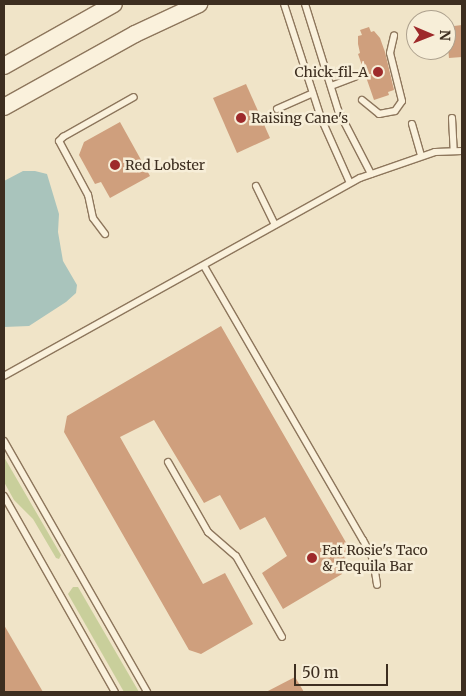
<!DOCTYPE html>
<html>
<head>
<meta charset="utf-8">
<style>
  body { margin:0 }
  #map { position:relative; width:466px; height:696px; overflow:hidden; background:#f0e4c8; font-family:Merriweather,serif }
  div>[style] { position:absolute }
  .green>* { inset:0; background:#c9cf9b }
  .water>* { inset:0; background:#a9c4bc }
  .building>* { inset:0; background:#cf9f7d }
  .roads { filter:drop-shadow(1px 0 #8d765c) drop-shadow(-1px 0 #8d765c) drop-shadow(0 1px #8d765c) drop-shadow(0 -1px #8d765c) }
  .lane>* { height:6px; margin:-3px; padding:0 3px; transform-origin:3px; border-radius:3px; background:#faf1dc }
  .secondary>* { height:16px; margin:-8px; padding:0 8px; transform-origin:8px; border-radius:8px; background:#faf1dc }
  .dots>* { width:14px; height:14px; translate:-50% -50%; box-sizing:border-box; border:2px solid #f7eed8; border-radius:50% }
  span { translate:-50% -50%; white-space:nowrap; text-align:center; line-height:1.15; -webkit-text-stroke:5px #f7eed8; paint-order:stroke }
  .poi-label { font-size:14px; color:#3d2e20 }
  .right { translate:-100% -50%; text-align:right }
  .left { translate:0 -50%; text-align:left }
  .frame { position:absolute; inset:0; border:5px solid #3d2e20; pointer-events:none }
  .north { position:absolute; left:406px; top:10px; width:50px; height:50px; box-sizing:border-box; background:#f7eed8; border:1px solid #ada18e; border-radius:50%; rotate:91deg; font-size:14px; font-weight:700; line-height:20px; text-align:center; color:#3d2e20 }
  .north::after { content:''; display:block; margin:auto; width:18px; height:22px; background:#9e2a2b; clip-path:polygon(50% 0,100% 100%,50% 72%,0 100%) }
  .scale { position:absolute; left:294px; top:664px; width:94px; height:22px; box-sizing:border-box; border:2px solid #3d2e20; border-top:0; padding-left:6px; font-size:15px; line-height:18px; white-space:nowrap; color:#3d2e20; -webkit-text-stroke:4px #f7eed8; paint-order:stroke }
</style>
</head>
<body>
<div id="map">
  <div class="green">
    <div style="clip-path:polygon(4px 457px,61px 555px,59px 559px,56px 558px,33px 519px,14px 500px,4px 482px)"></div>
    <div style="clip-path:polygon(73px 587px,78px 587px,139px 692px,124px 692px,68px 594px)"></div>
  </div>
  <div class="water">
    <div style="clip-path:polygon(23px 171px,35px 171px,47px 174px,59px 214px,58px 232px,63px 261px,77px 285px,76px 293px,66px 302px,29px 326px,4px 327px,4px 181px)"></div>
  </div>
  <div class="building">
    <div style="clip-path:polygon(462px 25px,462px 57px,449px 58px,446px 27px)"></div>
    <div style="clip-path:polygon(369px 27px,371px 32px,374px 31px,380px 38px,385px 52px,394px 90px,388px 92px,389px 95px,374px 100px,358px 54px,360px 53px,358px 44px,358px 36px,362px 35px,360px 30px)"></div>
    <div style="clip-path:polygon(246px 84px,270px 138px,237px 153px,213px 98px)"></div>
    <div style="clip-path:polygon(120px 122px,150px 176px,110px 198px,101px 182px,95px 184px,79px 155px,84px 142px)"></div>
    <div style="clip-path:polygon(221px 326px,348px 546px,342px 574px,283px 609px,262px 573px,287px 556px,265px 517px,240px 530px,220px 495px,204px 503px,154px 420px,120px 437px,203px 584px,225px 573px,253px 624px,201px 654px,189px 650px,64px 432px,67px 416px)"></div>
    <div style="clip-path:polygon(4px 625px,43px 692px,4px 692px)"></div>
    <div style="clip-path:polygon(295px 677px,304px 692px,266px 692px)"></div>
  </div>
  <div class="roads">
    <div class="lane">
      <div style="left:284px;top:4px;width:120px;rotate:72deg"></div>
      <div style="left:321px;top:118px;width:71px;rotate:66deg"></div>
      <div style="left:305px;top:4px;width:111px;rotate:72.7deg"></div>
      <div style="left:338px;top:110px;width:72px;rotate:62.7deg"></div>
      <div style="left:331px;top:86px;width:26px;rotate:-21deg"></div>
      <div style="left:362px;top:100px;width:22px;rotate:39deg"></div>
      <div style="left:379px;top:114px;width:16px;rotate:-11deg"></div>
      <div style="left:395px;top:111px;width:12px;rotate:-55deg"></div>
      <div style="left:402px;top:101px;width:49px;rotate:-104deg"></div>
      <div style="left:390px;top:53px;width:18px;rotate:-77deg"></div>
      <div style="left:277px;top:109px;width:39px;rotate:-24deg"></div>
      <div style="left:452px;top:118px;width:33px;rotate:87deg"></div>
      <div style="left:412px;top:124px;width:33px;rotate:74deg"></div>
      <div style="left:256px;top:186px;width:43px;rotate:64deg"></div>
      <div style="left:105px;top:234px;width:20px;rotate:-127deg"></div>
      <div style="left:93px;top:218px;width:24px;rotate:-102deg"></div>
      <div style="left:88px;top:195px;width:61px;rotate:-118.2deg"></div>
      <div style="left:59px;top:141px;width:6px;rotate:-45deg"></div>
      <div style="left:63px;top:137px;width:81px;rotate:-29.4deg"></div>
      <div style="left:204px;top:266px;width:317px;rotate:59.9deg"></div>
      <div style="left:363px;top:540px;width:21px;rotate:62deg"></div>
      <div style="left:373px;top:559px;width:26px;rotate:81deg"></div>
      <div style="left:4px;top:376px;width:407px;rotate:-29.1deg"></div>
      <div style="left:360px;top:178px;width:79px;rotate:-19.1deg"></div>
      <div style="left:435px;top:152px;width:27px;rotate:-2deg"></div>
      <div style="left:4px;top:441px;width:289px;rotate:60.3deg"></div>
      <div style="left:168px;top:462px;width:81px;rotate:60.3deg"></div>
      <div style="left:208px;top:532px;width:37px;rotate:41deg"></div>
      <div style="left:236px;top:556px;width:93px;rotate:60.4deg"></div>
      <div style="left:4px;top:496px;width:225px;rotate:60.5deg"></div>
    </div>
    <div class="secondary">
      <div style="left:4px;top:66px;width:126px;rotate:-29.4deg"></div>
      <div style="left:4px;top:107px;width:150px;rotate:-29.1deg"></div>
      <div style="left:135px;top:34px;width:71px;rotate:-25.1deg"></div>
    </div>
  </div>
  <div class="dots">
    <div style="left:378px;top:72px;background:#9e2a2b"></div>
    <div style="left:241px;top:118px;background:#9e2a2b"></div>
    <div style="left:115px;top:165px;background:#9e2a2b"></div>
    <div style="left:312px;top:558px;background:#9e2a2b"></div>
  </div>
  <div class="poi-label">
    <span class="right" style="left:368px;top:72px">Chick-fil-A</span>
    <span class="left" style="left:251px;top:118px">Raising Cane's</span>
    <span class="left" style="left:125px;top:165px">Red Lobster</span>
    <span class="left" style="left:322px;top:558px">Fat Rosie's Taco<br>&amp; Tequila Bar</span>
  </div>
  <div class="frame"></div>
  <div class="north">N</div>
  <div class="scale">50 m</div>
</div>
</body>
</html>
